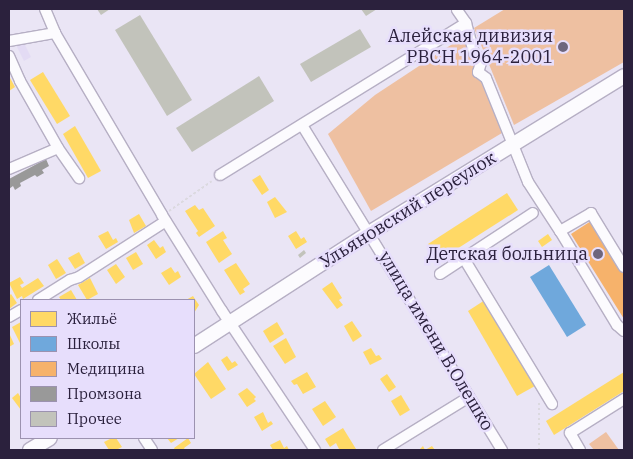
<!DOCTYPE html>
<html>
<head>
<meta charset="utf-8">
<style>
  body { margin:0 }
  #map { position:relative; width:633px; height:459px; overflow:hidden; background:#eae5f5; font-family:"IBM Plex Serif",serif }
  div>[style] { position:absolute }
  .built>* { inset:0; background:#e3dbf4 }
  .green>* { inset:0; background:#eec0a1 }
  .homes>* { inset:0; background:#ffd966 }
  .schools>* { inset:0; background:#6fa8dc }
  .health>* { inset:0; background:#f6b26b }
  .industry>* { inset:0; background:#999 }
  .building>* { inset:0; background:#c2c3bb }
  .path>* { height:2px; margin-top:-1px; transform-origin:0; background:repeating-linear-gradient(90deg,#dbd9df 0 2.5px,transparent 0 5px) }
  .roads { filter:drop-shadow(1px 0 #b6afc4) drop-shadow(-1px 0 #b6afc4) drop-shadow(0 1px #b6afc4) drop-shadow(0 -1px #b6afc4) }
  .minor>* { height:10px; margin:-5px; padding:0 5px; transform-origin:5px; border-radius:5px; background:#fcfbfe }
  .major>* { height:14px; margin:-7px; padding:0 7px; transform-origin:7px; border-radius:7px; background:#fcfbfe }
  .dots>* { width:14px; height:14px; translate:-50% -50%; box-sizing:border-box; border:2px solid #e7defc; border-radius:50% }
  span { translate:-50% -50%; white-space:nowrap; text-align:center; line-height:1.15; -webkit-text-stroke:5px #e7defc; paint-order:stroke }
  .poi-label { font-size:18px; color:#2b213d }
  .right { translate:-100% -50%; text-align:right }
  .street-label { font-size:18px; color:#2b213d }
  .frame { position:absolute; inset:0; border:10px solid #2b213d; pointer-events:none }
  .legend { position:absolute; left:20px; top:299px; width:175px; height:140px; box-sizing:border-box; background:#e7defc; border:1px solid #9c92b0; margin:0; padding:6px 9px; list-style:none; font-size:15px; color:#2b213d }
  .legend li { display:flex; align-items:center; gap:10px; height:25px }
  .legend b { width:25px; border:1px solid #9c92b0 }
</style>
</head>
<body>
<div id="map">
  <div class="built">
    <div style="clip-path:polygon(23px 41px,31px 57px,24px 61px,16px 45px)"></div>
  </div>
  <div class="green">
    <div style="clip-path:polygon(505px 9px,624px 9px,624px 62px,514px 125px,474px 28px)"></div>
    <div style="clip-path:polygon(463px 37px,502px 133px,371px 211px,328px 134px,375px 95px)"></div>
    <div style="clip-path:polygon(606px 432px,619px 450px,594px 450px,589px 444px)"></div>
  </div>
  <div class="homes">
    <div style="clip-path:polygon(43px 72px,70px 116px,57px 124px,30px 80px)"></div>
    <div style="clip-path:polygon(9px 76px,15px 87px,9px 91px)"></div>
    <div style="clip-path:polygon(75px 126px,101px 171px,88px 178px,63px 134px)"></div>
    <div style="clip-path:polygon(260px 175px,269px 190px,262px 195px,252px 180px)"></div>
    <div style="clip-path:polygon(507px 193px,518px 210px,438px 261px,428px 244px)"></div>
    <div style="clip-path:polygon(275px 197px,287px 212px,275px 218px,267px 202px)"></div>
    <div style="clip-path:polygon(195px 205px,199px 210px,203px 208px,215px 226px,199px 237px,196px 233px,198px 231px,185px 211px)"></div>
    <div style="clip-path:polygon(139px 214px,146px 226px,134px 233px,129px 220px)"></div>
    <div style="clip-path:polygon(108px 231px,113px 240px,116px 238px,118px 242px,106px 249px,98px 236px)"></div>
    <div style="clip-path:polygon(223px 231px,227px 238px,223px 240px,232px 254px,219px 263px,206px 242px)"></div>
    <div style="clip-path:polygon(296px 231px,301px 239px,304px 237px,307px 242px,296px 249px,288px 236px)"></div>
    <div style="clip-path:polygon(548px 234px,552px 240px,542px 247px,538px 241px)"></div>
    <div style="clip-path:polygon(154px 240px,160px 248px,163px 246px,166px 252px,156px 259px,147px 245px)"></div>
    <div style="clip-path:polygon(79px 252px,85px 263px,75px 269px,68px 258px)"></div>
    <div style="clip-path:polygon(136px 252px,143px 264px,133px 270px,126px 258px)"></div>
    <div style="clip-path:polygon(57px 259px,66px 273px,56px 279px,48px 265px)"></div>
    <div style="clip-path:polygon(236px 263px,250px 284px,243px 289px,245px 292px,240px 295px,224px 270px)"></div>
    <div style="clip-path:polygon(116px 264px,125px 277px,116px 284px,107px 270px)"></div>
    <div style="clip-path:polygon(171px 267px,175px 273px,178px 271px,181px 277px,169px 285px,161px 273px)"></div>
    <div style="clip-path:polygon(20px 277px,24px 283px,20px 285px,22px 288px,38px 278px,44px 286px,23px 299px,22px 296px,17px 299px,9px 283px)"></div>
    <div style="clip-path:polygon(90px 278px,98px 294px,87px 300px,78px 285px)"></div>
    <div style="clip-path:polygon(332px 282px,342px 298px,339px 300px,343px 305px,337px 309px,322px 289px)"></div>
    <div style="clip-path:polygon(71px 290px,77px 300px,61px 300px,59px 297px)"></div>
    <div style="clip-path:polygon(11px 294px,17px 303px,9px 309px,9px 296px)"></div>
    <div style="clip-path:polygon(193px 296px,199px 305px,194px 313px,194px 300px,186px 300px)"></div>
    <div style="clip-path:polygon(485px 300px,535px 386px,517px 396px,468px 311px)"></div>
    <div style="clip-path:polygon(352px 321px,362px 336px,353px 342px,344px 326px)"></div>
    <div style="clip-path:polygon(21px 322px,21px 345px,12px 327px)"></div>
    <div style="clip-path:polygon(277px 322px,284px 334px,270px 343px,263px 331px)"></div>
    <div style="clip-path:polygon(9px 333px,14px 344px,9px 347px)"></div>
    <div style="clip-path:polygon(286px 338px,296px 357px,285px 364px,273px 346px)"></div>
    <div style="clip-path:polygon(371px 348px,376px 356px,379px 355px,382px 359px,370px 365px,363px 352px)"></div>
    <div style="clip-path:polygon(227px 356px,232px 363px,235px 361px,238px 365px,228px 371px,221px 360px)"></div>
    <div style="clip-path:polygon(208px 362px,226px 389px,211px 399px,194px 374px)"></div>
    <div style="clip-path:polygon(307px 372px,316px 387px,303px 394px,297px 384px,294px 385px,291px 381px)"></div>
    <div style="clip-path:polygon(624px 372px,624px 391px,554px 435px,546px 421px)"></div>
    <div style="clip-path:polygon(387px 374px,396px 387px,389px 392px,380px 379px)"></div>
    <div style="clip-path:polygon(247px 388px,256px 397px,254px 399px,256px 401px,247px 407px,238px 394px)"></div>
    <div style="clip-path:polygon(18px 393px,21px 398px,21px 410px,12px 398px)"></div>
    <div style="clip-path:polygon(401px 395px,410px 410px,400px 416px,391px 401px)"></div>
    <div style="clip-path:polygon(325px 401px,336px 417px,323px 426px,312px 409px)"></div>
    <div style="clip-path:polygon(263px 412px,268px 423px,271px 421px,273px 424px,262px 431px,254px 417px)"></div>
    <div style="clip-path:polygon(343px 428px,356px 449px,354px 450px,336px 450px,339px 449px,336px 443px,330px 447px,325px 439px)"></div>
    <div style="clip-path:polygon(112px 438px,116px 438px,122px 447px,116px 450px,109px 450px,104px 442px)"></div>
    <div style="clip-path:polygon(167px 438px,179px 438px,171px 443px)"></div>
    <div style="clip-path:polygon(188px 438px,191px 443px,184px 448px,185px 450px,175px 450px,174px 448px)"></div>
    <div style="clip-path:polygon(280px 440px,284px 448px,287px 446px,289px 450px,273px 450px,270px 445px)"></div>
    <div style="clip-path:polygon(423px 446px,425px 450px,432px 446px,435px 450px,419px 450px)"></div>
  </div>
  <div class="schools">
    <div style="clip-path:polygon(549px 265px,586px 325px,567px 337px,530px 277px)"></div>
  </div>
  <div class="health">
    <div style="clip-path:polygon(591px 221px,624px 275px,624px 319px,571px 234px)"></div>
  </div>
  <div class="industry">
    <div style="clip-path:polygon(46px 159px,49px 166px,42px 170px,44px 173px,37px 177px,35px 175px,20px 183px,21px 186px,15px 190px,13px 186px,9px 189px,9px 179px)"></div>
  </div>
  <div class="building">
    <div style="clip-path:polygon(97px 9px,110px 9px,101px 15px)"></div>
    <div style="clip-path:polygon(361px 9px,377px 9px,366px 16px)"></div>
    <div style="clip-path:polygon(140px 15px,192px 100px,167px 116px,115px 30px)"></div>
    <div style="clip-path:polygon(360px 29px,371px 47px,311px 82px,300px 64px)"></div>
    <div style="clip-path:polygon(259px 76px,274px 101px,192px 152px,176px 128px)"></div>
    <div style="clip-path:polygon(304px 250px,306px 253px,300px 258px,298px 255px)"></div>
  </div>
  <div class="path">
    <div style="left:169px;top:211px;width:52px;rotate:-34.9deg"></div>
    <div style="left:539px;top:450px;width:47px;rotate:-90deg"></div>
  </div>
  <div class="roads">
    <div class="minor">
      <div style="left:45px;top:9px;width:26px;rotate:67deg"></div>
      <div style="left:55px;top:33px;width:211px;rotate:59.5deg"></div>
      <div style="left:162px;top:215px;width:113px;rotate:58deg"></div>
      <div style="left:222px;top:311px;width:167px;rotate:56.2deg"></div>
      <div style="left:457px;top:10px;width:16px;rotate:55deg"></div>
      <div style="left:466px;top:23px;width:31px;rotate:75deg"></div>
      <div style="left:474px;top:53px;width:11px;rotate:41deg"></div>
      <div style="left:482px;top:60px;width:13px;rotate:108deg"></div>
      <div style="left:478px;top:72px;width:10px;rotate:37deg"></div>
      <div style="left:486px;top:78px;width:112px;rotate:68deg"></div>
      <div style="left:528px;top:182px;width:59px;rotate:56.9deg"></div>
      <div style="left:560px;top:231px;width:110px;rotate:58.8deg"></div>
      <div style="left:617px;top:325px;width:9px;rotate:41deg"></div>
      <div style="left:9px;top:41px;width:47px;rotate:-9.9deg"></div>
      <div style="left:9px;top:56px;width:27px;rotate:66deg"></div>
      <div style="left:20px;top:81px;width:77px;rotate:60.4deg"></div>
      <div style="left:58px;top:148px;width:37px;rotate:55deg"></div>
      <div style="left:302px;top:125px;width:382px;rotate:58.4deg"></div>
      <div style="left:9px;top:169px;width:53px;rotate:-23.2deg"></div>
      <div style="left:220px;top:175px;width:289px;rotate:-31.7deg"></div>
      <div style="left:560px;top:231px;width:36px;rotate:-30deg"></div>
      <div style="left:591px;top:213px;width:63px;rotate:58.6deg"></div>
      <div style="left:463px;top:257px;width:172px;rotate:58.8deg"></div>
      <div style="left:440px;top:274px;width:111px;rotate:-33.3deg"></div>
      <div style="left:38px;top:300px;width:38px;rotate:-32deg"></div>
      <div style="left:70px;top:280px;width:9px;rotate:-18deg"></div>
      <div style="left:79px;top:277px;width:103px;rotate:-32.8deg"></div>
      <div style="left:9px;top:317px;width:14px;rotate:-30deg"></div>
      <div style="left:144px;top:438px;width:14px;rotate:56deg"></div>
      <div style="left:383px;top:450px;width:101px;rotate:-31.6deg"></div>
      <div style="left:580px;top:450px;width:20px;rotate:-120deg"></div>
      <div style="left:570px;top:433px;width:64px;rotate:-32.2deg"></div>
    </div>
    <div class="major">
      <div style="left:194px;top:346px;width:208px;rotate:-32.9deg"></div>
      <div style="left:369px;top:233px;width:299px;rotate:-31.6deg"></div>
      <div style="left:30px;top:450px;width:23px;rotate:-31deg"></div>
    </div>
  </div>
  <div class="dots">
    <div style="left:563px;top:47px;background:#6e667d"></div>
    <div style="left:598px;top:254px;background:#6e667d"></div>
  </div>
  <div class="poi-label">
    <span class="right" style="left:553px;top:47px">Алейская дивизия<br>РВСН 1964-2001</span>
    <span class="right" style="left:588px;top:254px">Детская больница</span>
  </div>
  <div class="street-label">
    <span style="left:408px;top:210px;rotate:-32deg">Ульяновский переулок</span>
    <span style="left:436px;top:341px;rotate:59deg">улица имени В.Олешко</span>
  </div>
  <div class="frame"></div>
  <ul class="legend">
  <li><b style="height:14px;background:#ffd966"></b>Жильё</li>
  <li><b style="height:14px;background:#6fa8dc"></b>Школы</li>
  <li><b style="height:14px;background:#f6b26b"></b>Медицина</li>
  <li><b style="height:14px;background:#999"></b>Промзона</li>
  <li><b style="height:14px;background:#c2c3bb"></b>Прочее</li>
  </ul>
</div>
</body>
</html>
